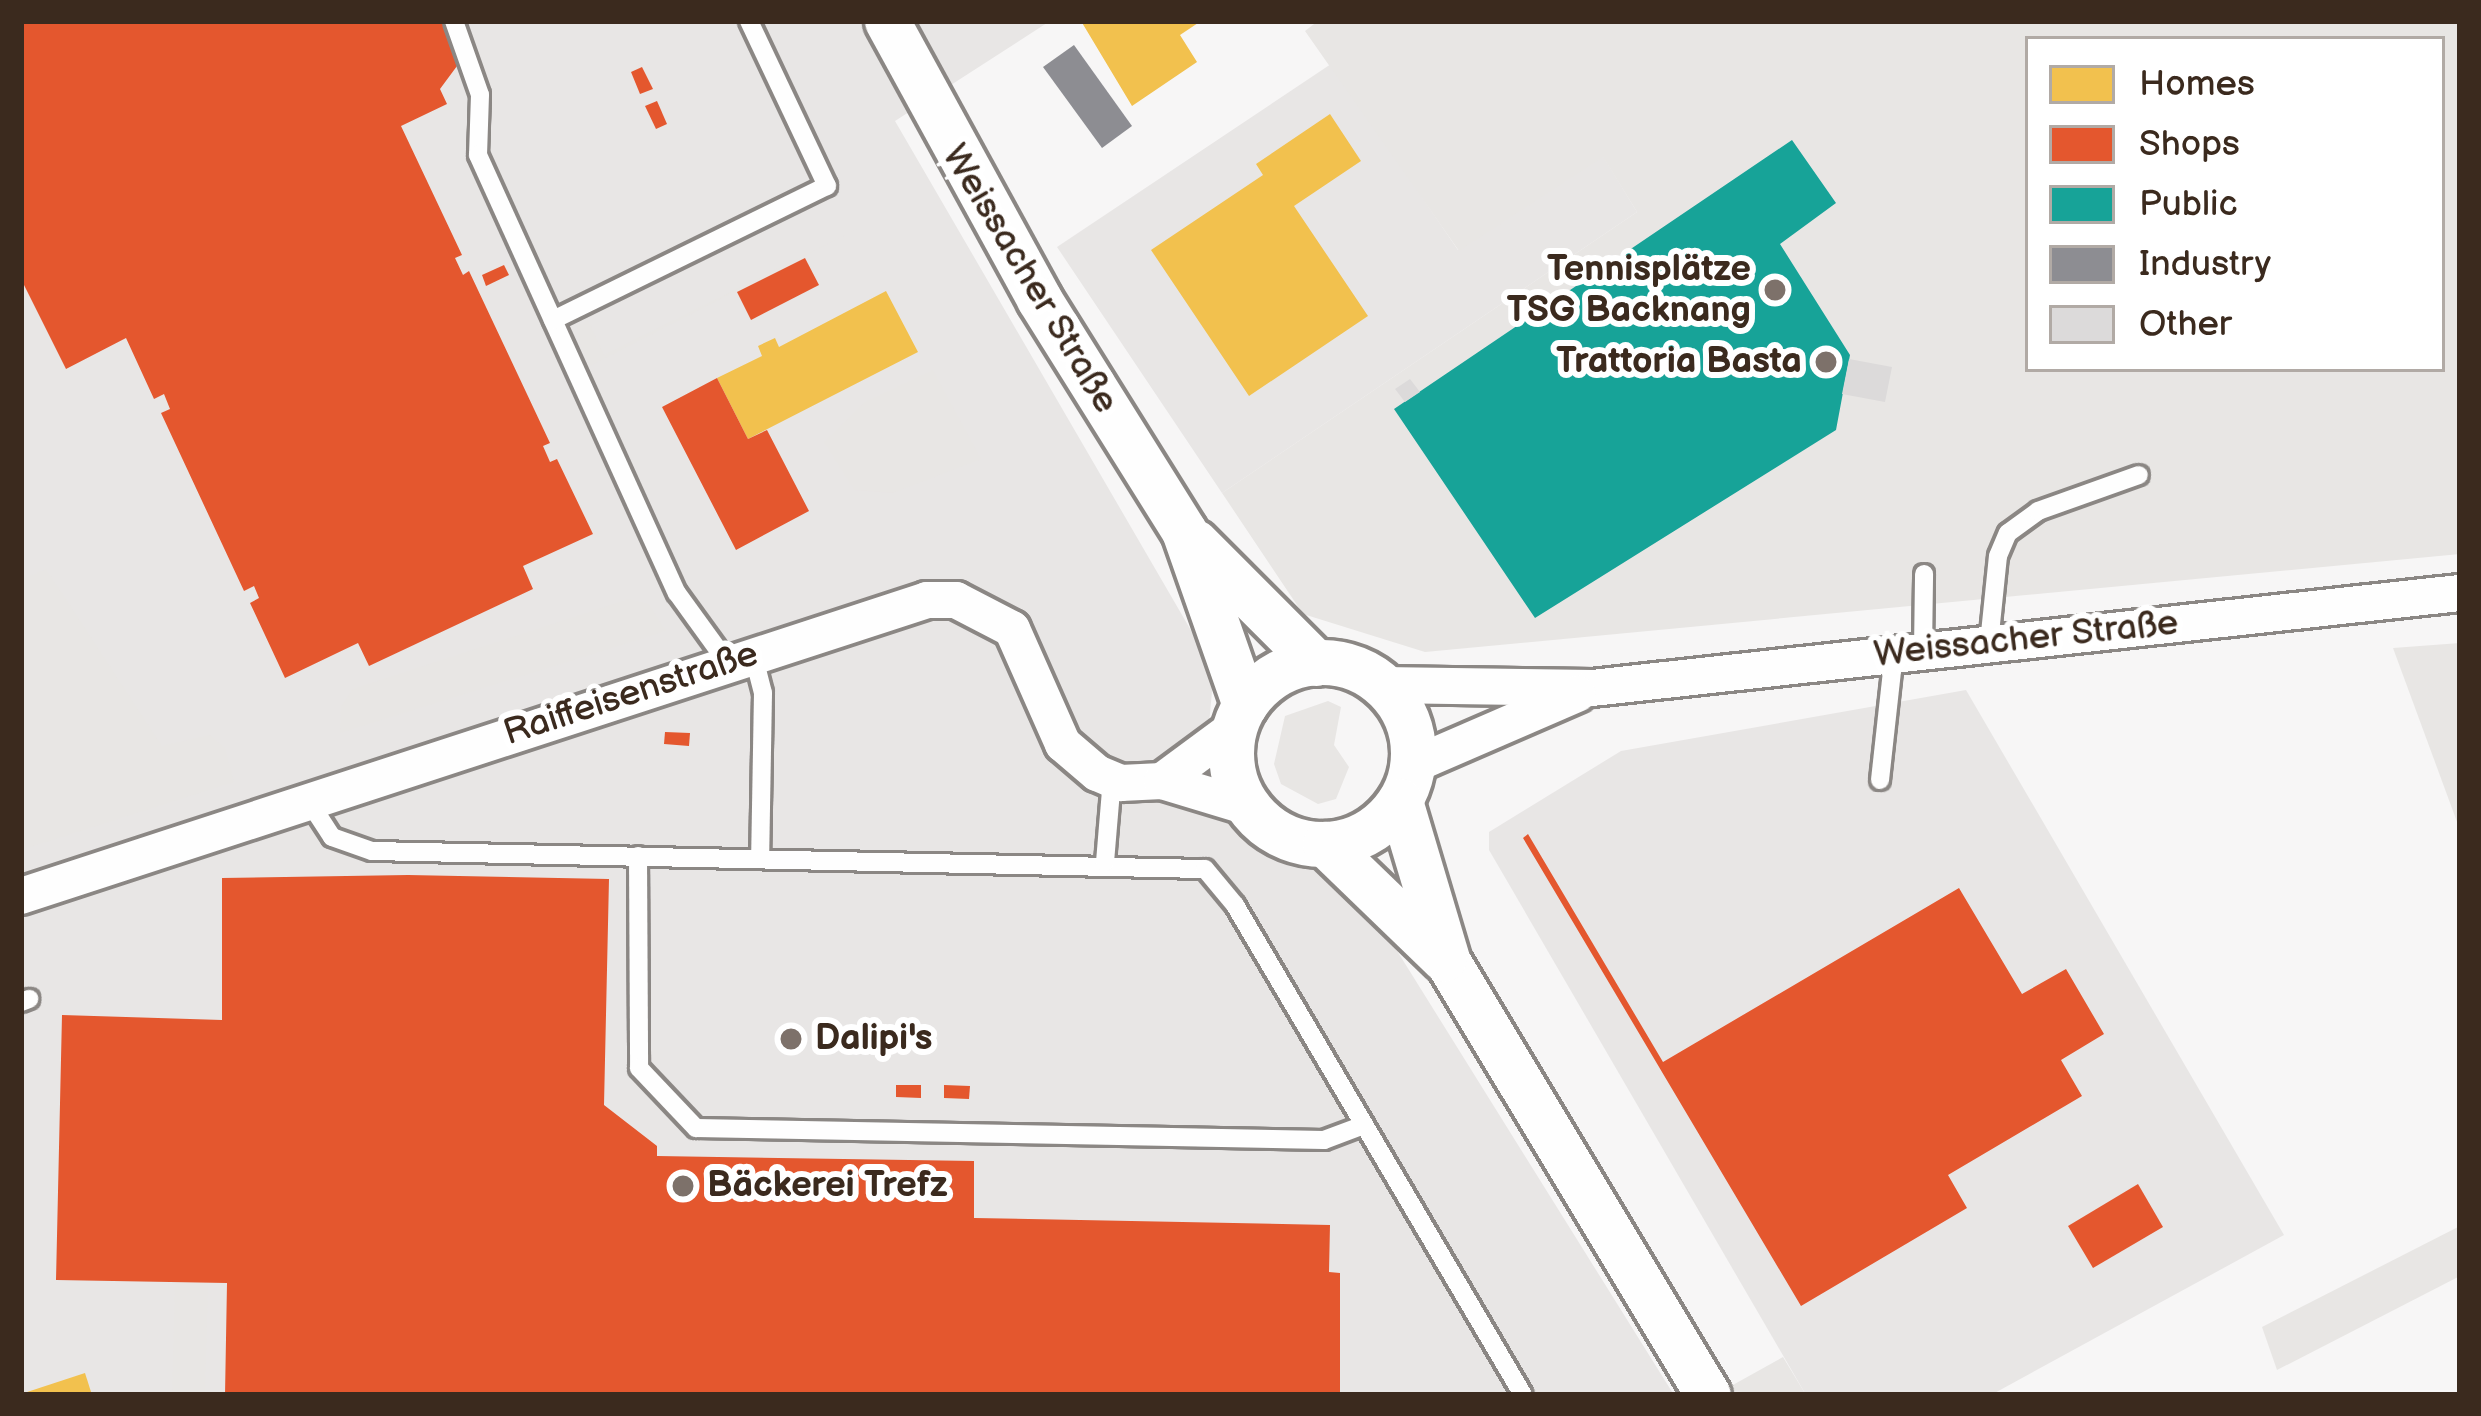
<!DOCTYPE html>
<html>
<head>
<meta charset="utf-8">
<style>
  body { margin:0 }
  #map { position:relative; width:2481px; height:1416px; overflow:hidden; background:#f7f6f6; font-family:"Balsamiq Sans",sans-serif }
  div>[style] { position:absolute }
  .built>* { inset:0; background:#e8e6e5 }
  .green>* { inset:0; background:#e8e6e4 }
  .homes>* { inset:0; background:#f2c14e }
  .shops>* { inset:0; background:#e4572e }
  .public>* { inset:0; background:#17a398 }
  .industry>* { inset:0; background:#8d8d92 }
  .building>* { inset:0; background:#dcdada }
  .roads { filter:drop-shadow(3px 0 #8b8784) drop-shadow(-3px 0 #8b8784) drop-shadow(0 3px #8b8784) drop-shadow(0 -3px #8b8784) }
  .service>* { height:18px; margin:-9px; padding:0 9px; transform-origin:9px; border-radius:9px; background:#fefefe }
  .minor>* { height:36px; margin:-18px; padding:0 18px; transform-origin:18px; border-radius:18px; background:#fefefe }
  .tertiary>* { height:45px; margin:-22.5px; padding:0 22.5px; transform-origin:22.5px; border-radius:22.5px; background:#fefefe }
  .tertiary>.ring { margin:-22.5px; padding:0; box-sizing:content-box; background:none; border:45px solid #fefefe; border-radius:50% }
  .dots>* { width:33px; height:33px; translate:-50% -50%; box-sizing:border-box; border:6px solid #fff; border-radius:50% }
  span { translate:-50% -50%; white-space:nowrap; text-align:center; line-height:1.15; -webkit-text-stroke:12px #fff; paint-order:stroke }
  .poi-label { font-size:36px; color:#3b2a1e; font-weight:700 }
  .right { translate:-100% -50%; text-align:right }
  .left { translate:0 -50%; text-align:left }
  .street-label { font-size:36px; color:#3b2a1e }
  .frame { position:absolute; inset:0; border:24px solid #3b2a1e; pointer-events:none }
  .legend { position:absolute; left:2025px; top:36px; width:420px; height:336px; box-sizing:border-box; background:#fff; border:3px solid #b1aaa5; margin:0; padding:15px 21px; list-style:none; font-size:36px; color:#3b2a1e }
  .legend li { display:flex; align-items:center; gap:24px; height:60px }
  .legend b { width:60px; border:3px solid #b1aaa5 }
</style>
</head>
<body>
<div id="map">
  <div class="built">
    <div style="clip-path:polygon(21px 21px,1050px 21px,895px 121px,1214px 670px,1208px 735px,1239px 813px,1299px 859px,1356px 885px,1674px 1395px,21px 1395px)"></div>
    <div style="clip-path:polygon(1331px 64px,1458px 250px,1603px 156px,1637px 212px,1222px 493px,1057px 247px)"></div>
    <div style="clip-path:polygon(1966px 690px,2284px 1235px,1991px 1395px,1806px 1395px,1489px 850px,1489px 832px,1621px 751px)"></div>
  </div>
  <div class="green">
    <div style="clip-path:polygon(evenodd,1318px 21px,2460px 21px,2460px 554px,1425px 652px,1303px 614px,1222px 493px,1637px 212px,1603px 157px,1459px 251px,1305px 31px,1318px 21px,2028px 39px,2442px 39px,2442px 369px,2028px 369px,2028px 39px)"></div>
    <div style="clip-path:polygon(859px 228px,590px 366px,580px 344px,577px 327px,588px 320px,604px 355px)"></div>
    <div style="clip-path:polygon(933px 370px,981px 459px,893px 493px,854px 490px,824px 442px,865px 402px)"></div>
    <div style="clip-path:polygon(46px 569px,162px 746px,210px 735px,225px 748px,234px 782px,21px 850px,21px 580px)"></div>
    <div style="clip-path:polygon(629px 599px,649px 604px,666px 631px,340px 733px,341px 707px,353px 689px)"></div>
    <div style="clip-path:polygon(2460px 643px,2460px 830px,2393px 648px)"></div>
    <div style="clip-path:polygon(1328px 701px,1341px 707px,1334px 745px,1349px 767px,1336px 799px,1318px 804px,1281px 784px,1274px 764px,1285px 716px)"></div>
    <div style="clip-path:polygon(2460px 1226px,2460px 1276px,2277px 1370px,2262px 1327px)"></div>
    <div style="clip-path:polygon(175px 1282px,208px 1283px,205px 1395px,172px 1395px)"></div>
    <div style="clip-path:polygon(1783px 1357px,1806px 1395px,1722px 1391px)"></div>
  </div>
  <div class="homes">
    <div style="clip-path:polygon(1081px 21px,1201px 21px,1180px 35px,1197px 62px,1132px 106px)"></div>
    <div style="clip-path:polygon(1330px 114px,1361px 161px,1294px 206px,1368px 316px,1249px 396px,1151px 250px,1263px 175px,1256px 164px)"></div>
    <div style="clip-path:polygon(886px 291px,918px 352px,748px 439px,717px 378px,762px 356px,758px 346px,775px 338px,779px 347px)"></div>
    <div style="clip-path:polygon(85px 1373px,92px 1395px,21px 1395px,21px 1394px)"></div>
  </div>
  <div class="shops">
    <div style="clip-path:polygon(21px 21px,444px 21px,474px 43px,440px 89px,447px 104px,401px 126px,462px 255px,455px 258px,463px 275px,469px 271px,550px 443px,543px 446px,550px 462px,557px 459px,593px 534px,523px 566px,533px 589px,369px 666px,358px 643px,285px 678px,250px 603px,259px 598px,254px 586px,244px 591px,161px 413px,170px 409px,164px 394px,154px 399px,126px 338px,66px 369px,21px 279px)"></div>
    <div style="clip-path:polygon(642px 67px,653px 89px,640px 94px,631px 72px)"></div>
    <div style="clip-path:polygon(657px 101px,667px 124px,656px 129px,645px 106px)"></div>
    <div style="clip-path:polygon(805px 258px,819px 285px,751px 320px,737px 292px)"></div>
    <div style="clip-path:polygon(504px 265px,509px 275px,486px 286px,482px 275px)"></div>
    <div style="clip-path:polygon(717px 378px,748px 439px,767px 430px,809px 511px,736px 550px,662px 407px)"></div>
    <div style="clip-path:polygon(665px 732px,690px 733px,689px 746px,664px 744px)"></div>
    <div style="clip-path:polygon(1528px 834px,1663px 1062px,1959px 888px,2022px 994px,2066px 969px,2104px 1034px,2061px 1060px,2082px 1096px,1948px 1175px,1967px 1208px,1801px 1306px,1523px 838px)"></div>
    <div style="clip-path:polygon(408px 875px,609px 879px,604px 1105px,657px 1146px,657px 1156px,974px 1161px,974px 1218px,1330px 1225px,1329px 1272px,1340px 1273px,1340px 1395px,225px 1395px,227px 1283px,56px 1280px,62px 1015px,222px 1020px,222px 878px)"></div>
    <div style="clip-path:polygon(896px 1085px,921px 1085px,921px 1098px,896px 1097px)"></div>
    <div style="clip-path:polygon(944px 1085px,970px 1086px,969px 1099px,944px 1098px)"></div>
    <div style="clip-path:polygon(2138px 1184px,2163px 1227px,2093px 1268px,2068px 1226px)"></div>
  </div>
  <div class="public">
    <div style="clip-path:polygon(1792px 140px,1836px 203px,1780px 244px,1850px 355px,1836px 430px,1535px 618px,1394px 409px)"></div>
  </div>
  <div class="industry">
    <div style="clip-path:polygon(1074px 45px,1132px 126px,1102px 148px,1043px 67px)"></div>
  </div>
  <div class="building">
    <div style="clip-path:polygon(1849px 359px,1892px 367px,1885px 402px,1842px 394px)"></div>
    <div style="clip-path:polygon(1410px 379px,1420px 392px,1405px 402px,1395px 389px)"></div>
  </div>
  <div class="roads">
    <div class="service">
      <div style="left:454px;top:21px;width:78px;rotate:70.6deg"></div>
      <div style="left:480px;top:95px;width:60px;rotate:91.9deg"></div>
      <div style="left:478px;top:155px;width:481px;rotate:65.6deg"></div>
      <div style="left:677px;top:593px;width:85px;rotate:54.1deg"></div>
      <div style="left:553px;top:320px;width:305px;rotate:-26.1deg"></div>
      <div style="left:827px;top:186px;width:183px;rotate:-115.3deg"></div>
      <div style="left:1989px;top:643px;width:87px;rotate:-84.1deg"></div>
      <div style="left:1998px;top:556px;width:25px;rotate:-67deg"></div>
      <div style="left:2008px;top:533px;width:37px;rotate:-36deg"></div>
      <div style="left:2038px;top:511px;width:107px;rotate:-19.6deg"></div>
      <div style="left:1923px;top:650px;width:76px;rotate:-89.2deg"></div>
      <div style="left:753px;top:654px;width:40px;rotate:75.6deg"></div>
      <div style="left:763px;top:693px;width:165px;rotate:91deg"></div>
      <div style="left:1880px;top:780px;width:128px;rotate:-83.7deg"></div>
      <div style="left:308px;top:800px;width:44px;rotate:57deg"></div>
      <div style="left:332px;top:837px;width:42px;rotate:19.3deg"></div>
      <div style="left:372px;top:851px;width:833px;rotate:1.24deg"></div>
      <div style="left:1205px;top:869px;width:47px;rotate:50.2deg"></div>
      <div style="left:1235px;top:905px;width:568px;rotate:59.55deg"></div>
      <div style="left:638px;top:856px;width:212px;rotate:89.7deg"></div>
      <div style="left:639px;top:1068px;width:83px;rotate:46.5deg"></div>
      <div style="left:696px;top:1128px;width:628px;rotate:1.09deg"></div>
      <div style="left:1324px;top:1140px;width:43px;rotate:-20.6deg"></div>
      <div style="left:1105px;top:862px;width:83px;rotate:-85.2deg"></div>
      <div style="left:21px;top:1002px;width:9px;rotate:-21deg"></div>
    </div>
    <div class="minor">
      <div style="left:1383px;top:685px;width:209px;rotate:0.8deg"></div>
      <div style="left:1592px;top:688px;width:873px;rotate:-6.25deg"></div>
      <div style="left:1413px;top:765px;width:179px;rotate:-23.4deg"></div>
      <div style="left:1162px;top:781px;width:91px;rotate:-36.5deg"></div>
      <div style="left:21px;top:896px;width:953px;rotate:-18.09deg"></div>
      <div style="left:927px;top:600px;width:29px"></div>
      <div style="left:956px;top:600px;width:63px;rotate:27.4deg"></div>
      <div style="left:1012px;top:629px;width:126px;rotate:66.1deg"></div>
      <div style="left:1063px;top:744px;width:45px;rotate:40.5deg"></div>
      <div style="left:1097px;top:773px;width:26px;rotate:23deg"></div>
      <div style="left:1121px;top:783px;width:41px;rotate:-2.8deg"></div>
      <div style="left:1162px;top:781px;width:90px;rotate:16.8deg"></div>
    </div>
    <div class="tertiary">
      <div style="left:887px;top:21px;width:317px;rotate:61.3deg"></div>
      <div style="left:1039px;top:299px;width:274px;rotate:58deg"></div>
      <div style="left:1184px;top:531px;width:184px;rotate:70.7deg"></div>
      <div style="left:1195px;top:542px;width:171px;rotate:45deg"></div>
      <div class="ring" style="left:1231px;top:662px;width:137px;height:137px"></div>
      <div style="left:1400px;top:801px;width:168px;rotate:73.4deg"></div>
      <div style="left:1448px;top:962px;width:505px;rotate:59.02deg"></div>
      <div style="left:1325px;top:844px;width:165px;rotate:44deg"></div>
    </div>
  </div>
  <div class="dots">
    <div style="left:1775px;top:290px;background:#7d716a"></div>
    <div style="left:1826px;top:362px;background:#7d716a"></div>
    <div style="left:791px;top:1039px;background:#7d716a"></div>
    <div style="left:683px;top:1186px;background:#7d716a"></div>
  </div>
  <div class="poi-label">
    <span class="right" style="left:1751px;top:290px">Tennisplätze<br>TSG Backnang</span>
    <span class="right" style="left:1802px;top:362px">Trattoria Basta</span>
    <span class="left" style="left:815px;top:1039px">Dalipi's</span>
    <span class="left" style="left:707px;top:1186px">Bäckerei Trefz</span>
  </div>
  <div class="street-label">
    <span style="left:1030px;top:279px;rotate:59deg">Weissacher Straße</span>
    <span style="left:2026px;top:639px;rotate:-6deg">Weissacher Straße</span>
    <span style="left:631px;top:694px;rotate:-18deg">Raiffeisenstraße</span>
  </div>
  <div class="frame"></div>
  <ul class="legend">
  <li><b style="height:33px;background:#f2c14e"></b>Homes</li>
  <li><b style="height:33px;background:#e4572e"></b>Shops</li>
  <li><b style="height:33px;background:#17a398"></b>Public</li>
  <li><b style="height:33px;background:#8d8d92"></b>Industry</li>
  <li><b style="height:33px;background:#dcdada"></b>Other</li>
  </ul>
</div>
</body>
</html>
